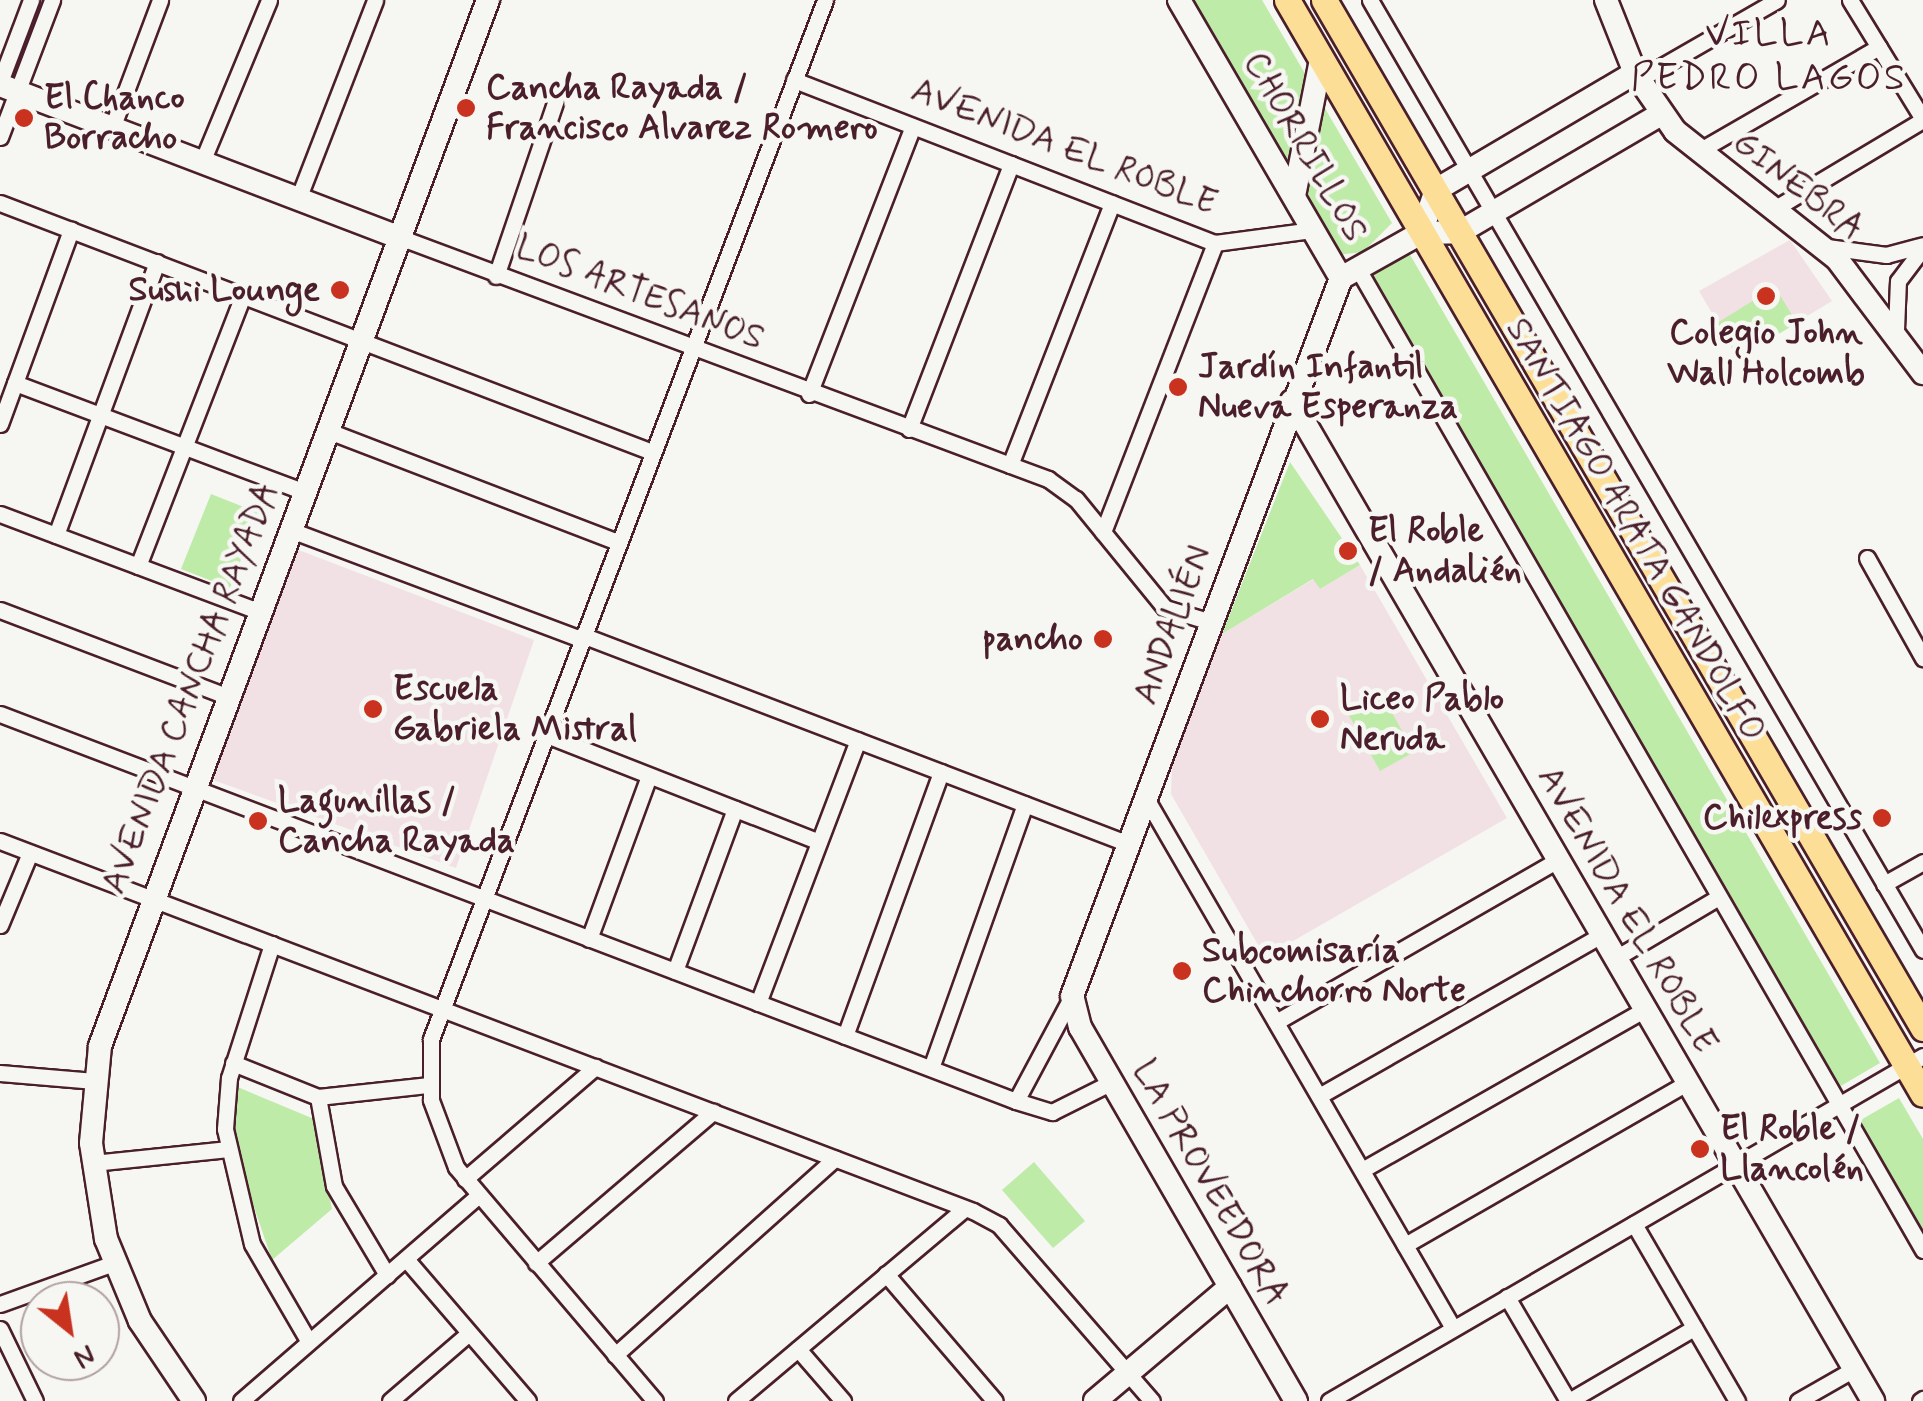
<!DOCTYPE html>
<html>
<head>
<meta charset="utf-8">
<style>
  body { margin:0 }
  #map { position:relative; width:1923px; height:1401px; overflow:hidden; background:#f6f6f2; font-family:Mynerve,sans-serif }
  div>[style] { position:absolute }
  .built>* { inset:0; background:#f1e1e5 }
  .green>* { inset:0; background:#bfeba8 }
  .roads { filter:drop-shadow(2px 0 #4a1f2b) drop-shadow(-2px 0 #4a1f2b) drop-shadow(0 2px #4a1f2b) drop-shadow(0 -2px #4a1f2b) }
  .street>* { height:15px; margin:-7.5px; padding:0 7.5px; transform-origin:7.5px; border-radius:7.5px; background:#f6f6f2 }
  .secondary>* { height:22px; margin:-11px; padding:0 11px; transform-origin:11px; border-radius:11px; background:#f6f6f2 }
  .primary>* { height:25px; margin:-12.5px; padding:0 12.5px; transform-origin:12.5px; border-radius:12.5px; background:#fcde96 }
  .dots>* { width:28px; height:28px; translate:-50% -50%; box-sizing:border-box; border:5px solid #f6f6f2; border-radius:50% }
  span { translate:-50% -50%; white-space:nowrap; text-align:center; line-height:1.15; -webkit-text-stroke:9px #f6f6f2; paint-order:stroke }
  .poi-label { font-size:35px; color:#4a1f2b; font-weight:700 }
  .left { translate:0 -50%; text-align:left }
  .right { translate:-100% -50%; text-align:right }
  .street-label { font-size:35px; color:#4a1f2b }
  .neighbourhood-label { font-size:38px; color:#4a1f2b; letter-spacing:2.5px }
  .north { position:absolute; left:20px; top:1281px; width:100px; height:100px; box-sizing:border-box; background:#f6f6f2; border:2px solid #b1a0a2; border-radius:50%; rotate:150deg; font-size:28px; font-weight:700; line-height:40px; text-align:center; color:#4a1f2b }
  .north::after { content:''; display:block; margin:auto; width:35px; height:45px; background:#c8321e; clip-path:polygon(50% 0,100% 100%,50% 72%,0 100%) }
</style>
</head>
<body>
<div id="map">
  <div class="built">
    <div style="clip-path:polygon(1790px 240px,1832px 301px,1738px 358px,1699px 291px)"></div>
    <div style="clip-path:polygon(296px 549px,534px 640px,456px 868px,208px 778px)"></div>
    <div style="clip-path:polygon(1360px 565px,1507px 818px,1265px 957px,1171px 794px,1172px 767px,1222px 634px,1314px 579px,1320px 589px)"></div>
  </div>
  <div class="green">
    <div style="clip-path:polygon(1189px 0,1262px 0,1307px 77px,1288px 175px)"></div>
    <div style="clip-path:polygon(1323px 105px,1392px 223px,1363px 252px,1336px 255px,1303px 198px)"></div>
    <div style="clip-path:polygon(1409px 253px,1880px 1063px,1839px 1087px,1372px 274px)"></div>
    <div style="clip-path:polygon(1775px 287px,1797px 323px,1738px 358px,1717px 323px)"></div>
    <div style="clip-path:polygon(1290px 462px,1360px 565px,1320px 589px,1313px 579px,1222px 634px)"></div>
    <div style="clip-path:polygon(211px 494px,259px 513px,230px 588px,181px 569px)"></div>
    <div style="clip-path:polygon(1382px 695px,1414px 752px,1380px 771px,1348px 714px)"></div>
    <div style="clip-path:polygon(235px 1086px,314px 1119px,332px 1209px,272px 1260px,232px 1142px)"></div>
    <div style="clip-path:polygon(1899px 1098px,1923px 1139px,1923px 1244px,1852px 1125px)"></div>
    <div style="clip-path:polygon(1034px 1162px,1085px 1221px,1053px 1248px,1002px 1190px)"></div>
  </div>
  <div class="roads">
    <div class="street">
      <div style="left:1370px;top:0;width:1099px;rotate:59.8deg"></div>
      <div style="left:1850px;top:0;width:140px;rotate:58.5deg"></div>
      <div style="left:794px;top:80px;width:451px;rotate:21.2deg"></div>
      <div style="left:1215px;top:243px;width:99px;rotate:-7.6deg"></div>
      <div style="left:1638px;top:80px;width:160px;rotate:-29.9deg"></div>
      <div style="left:0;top:82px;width:88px;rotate:-69.3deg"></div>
      <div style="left:112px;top:128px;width:137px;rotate:-69.4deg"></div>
      <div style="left:0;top:137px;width:147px;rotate:-69.2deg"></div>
      <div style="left:1697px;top:152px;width:210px;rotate:-30deg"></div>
      <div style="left:202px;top:162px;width:175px;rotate:-67.5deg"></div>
      <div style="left:298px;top:199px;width:213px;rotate:-68.8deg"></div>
      <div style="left:0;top:203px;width:698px;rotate:20.9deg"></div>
      <div style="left:1774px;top:209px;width:174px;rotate:-30.9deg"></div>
      <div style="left:399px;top:237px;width:693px;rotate:20.45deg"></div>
      <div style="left:1048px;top:479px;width:34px;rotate:36deg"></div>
      <div style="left:1076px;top:499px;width:141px;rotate:50.8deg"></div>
      <div style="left:1165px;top:608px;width:48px;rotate:16.9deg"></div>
      <div style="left:1827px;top:247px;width:60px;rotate:7.7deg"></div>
      <div style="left:1886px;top:255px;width:38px;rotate:-15deg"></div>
      <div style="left:1358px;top:269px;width:1132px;rotate:60.06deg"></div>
      <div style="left:496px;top:276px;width:186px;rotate:-71.2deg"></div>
      <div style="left:1896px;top:330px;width:49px;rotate:-87.7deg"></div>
      <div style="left:1898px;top:281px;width:41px;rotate:-52.9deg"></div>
      <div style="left:15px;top:383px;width:308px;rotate:20.6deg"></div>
      <div style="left:809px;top:394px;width:287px;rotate:-68.8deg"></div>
      <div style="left:0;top:424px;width:207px;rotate:-69.9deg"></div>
      <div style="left:909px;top:429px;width:284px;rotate:-68.9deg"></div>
      <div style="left:326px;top:430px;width:313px;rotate:21deg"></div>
      <div style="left:1010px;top:465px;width:281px;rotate:-68.7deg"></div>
      <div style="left:0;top:514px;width:276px;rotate:20.6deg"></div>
      <div style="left:288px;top:529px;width:312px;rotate:20.6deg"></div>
      <div style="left:1103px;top:532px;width:310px;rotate:-68.8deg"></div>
      <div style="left:56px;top:535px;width:291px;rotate:-69.7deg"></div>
      <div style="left:1867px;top:558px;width:115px;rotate:60.8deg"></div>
      <div style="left:138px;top:566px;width:291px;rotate:-68.8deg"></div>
      <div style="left:0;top:610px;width:242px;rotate:20.8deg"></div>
      <div style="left:582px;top:635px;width:586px;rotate:20.91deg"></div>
      <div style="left:0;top:714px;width:1087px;rotate:20.85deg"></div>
      <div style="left:1016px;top:1101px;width:38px;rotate:17deg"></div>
      <div style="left:1052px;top:1112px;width:67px;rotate:-26.6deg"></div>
      <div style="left:544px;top:734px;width:295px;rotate:21.4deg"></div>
      <div style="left:1147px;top:800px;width:610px;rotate:59.91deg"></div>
      <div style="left:0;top:841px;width:1041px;rotate:20.82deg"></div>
      <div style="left:973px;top:1211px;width:30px;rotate:28deg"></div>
      <div style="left:999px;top:1225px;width:233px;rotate:49deg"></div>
      <div style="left:1884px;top:884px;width:45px;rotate:-29.4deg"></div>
      <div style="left:0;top:925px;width:78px;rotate:-67.4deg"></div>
      <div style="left:589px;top:939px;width:174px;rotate:-69.8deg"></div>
      <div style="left:272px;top:944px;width:141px;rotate:107.8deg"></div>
      <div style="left:229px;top:1078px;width:51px;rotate:94.5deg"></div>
      <div style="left:225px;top:1129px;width:118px;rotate:76.8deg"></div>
      <div style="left:252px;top:1244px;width:113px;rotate:59.8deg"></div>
      <div style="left:1614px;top:959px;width:122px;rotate:-30.6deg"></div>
      <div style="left:675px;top:971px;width:173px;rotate:-69.7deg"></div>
      <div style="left:758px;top:1003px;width:281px;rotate:-69.2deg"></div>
      <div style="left:1276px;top:1022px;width:323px;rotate:-29.9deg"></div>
      <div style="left:845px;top:1036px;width:281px;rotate:-70deg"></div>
      <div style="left:233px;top:1063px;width:92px;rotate:21.8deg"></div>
      <div style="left:318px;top:1097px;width:112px;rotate:-6.2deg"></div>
      <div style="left:931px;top:1068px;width:280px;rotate:-70.4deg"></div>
      <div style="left:0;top:1073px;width:95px;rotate:4.8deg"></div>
      <div style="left:1319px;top:1096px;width:323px;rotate:-29.7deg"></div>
      <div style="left:318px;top:1097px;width:90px;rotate:79.8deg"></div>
      <div style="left:334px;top:1186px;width:104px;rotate:59.2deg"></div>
      <div style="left:1016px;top:1101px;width:119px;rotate:-61.9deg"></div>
      <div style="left:93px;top:1163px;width:136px;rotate:-5.9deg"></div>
      <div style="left:1362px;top:1170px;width:324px;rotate:-29.6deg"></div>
      <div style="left:465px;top:1179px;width:172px;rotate:-40.7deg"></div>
      <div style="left:1634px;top:1224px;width:205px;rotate:59.8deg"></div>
      <div style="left:1405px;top:1245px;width:325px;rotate:-29.9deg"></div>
      <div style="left:406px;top:1259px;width:187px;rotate:49.3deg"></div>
      <div style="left:536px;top:1263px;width:233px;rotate:-40.5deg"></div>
      <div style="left:886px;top:1274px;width:167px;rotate:49.4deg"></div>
      <div style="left:1507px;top:1297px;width:121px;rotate:59.6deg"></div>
      <div style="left:0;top:1304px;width:121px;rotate:-19.8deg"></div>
      <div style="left:0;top:1329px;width:80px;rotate:64.1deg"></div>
      <div style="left:798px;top:1349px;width:69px;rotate:49.1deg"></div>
      <div style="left:615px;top:1355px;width:295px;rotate:-41.8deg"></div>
      <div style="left:241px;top:1401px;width:313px;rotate:-40.9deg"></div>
      <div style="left:390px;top:1401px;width:104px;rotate:-40.7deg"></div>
      <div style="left:655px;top:1401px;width:307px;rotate:-130.4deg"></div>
      <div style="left:456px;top:1167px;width:72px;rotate:-110.5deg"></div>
      <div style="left:431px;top:1100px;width:61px;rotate:-90deg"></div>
      <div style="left:431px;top:1039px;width:1111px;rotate:-69.23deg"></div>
      <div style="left:736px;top:1401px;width:299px;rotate:-40.1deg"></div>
      <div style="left:1329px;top:1401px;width:687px;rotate:-30.15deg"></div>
      <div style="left:1569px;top:1401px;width:145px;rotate:-30.3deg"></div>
      <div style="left:1798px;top:1401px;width:64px;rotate:-29.7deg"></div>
      <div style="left:1920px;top:1401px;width:4px;rotate:-34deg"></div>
    </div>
    <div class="secondary">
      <div style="left:1179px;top:0;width:322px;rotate:59.8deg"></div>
      <div style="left:1606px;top:0;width:79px;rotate:68.3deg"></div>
      <div style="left:1635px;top:73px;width:70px;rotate:55.4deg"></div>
      <div style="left:1675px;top:131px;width:206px;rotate:38.3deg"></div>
      <div style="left:1837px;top:259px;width:143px;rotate:53deg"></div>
      <div style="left:0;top:85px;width:427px;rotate:20.9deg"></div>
      <div style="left:1294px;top:196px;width:139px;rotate:-78.8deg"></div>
      <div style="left:1421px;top:233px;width:46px;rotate:-70.8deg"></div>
      <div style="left:1436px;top:190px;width:231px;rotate:-30.5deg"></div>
      <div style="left:1341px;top:278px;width:92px;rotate:-29.4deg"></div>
      <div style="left:1421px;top:233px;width:39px;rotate:-1deg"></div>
      <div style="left:1460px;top:232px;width:233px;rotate:-30.4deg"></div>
      <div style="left:1292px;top:401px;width:1157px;rotate:59.84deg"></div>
      <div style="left:194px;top:1401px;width:97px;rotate:-124deg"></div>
      <div style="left:140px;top:1321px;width:89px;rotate:-112.5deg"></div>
      <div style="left:106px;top:1239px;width:97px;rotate:-98.9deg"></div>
      <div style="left:91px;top:1143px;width:97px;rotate:-84.7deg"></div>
      <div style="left:100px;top:1046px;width:1116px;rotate:-69.65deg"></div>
      <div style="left:1095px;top:1401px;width:177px;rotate:-40.2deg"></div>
      <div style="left:1296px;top:1401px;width:432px;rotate:-120deg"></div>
      <div style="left:1080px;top:1027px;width:32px;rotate:-104deg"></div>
      <div style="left:1072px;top:996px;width:767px;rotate:-69.46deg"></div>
    </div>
    <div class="primary">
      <div style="left:1287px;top:0;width:1265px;rotate:59.83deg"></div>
      <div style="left:1324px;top:0;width:1190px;rotate:59.77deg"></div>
    </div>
  </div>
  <div class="dots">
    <div style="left:466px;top:108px;background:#c8321e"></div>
    <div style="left:24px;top:118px;background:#c8321e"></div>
    <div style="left:340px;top:290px;background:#c8321e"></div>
    <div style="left:1766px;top:296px;background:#c8321e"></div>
    <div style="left:1178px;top:387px;background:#c8321e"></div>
    <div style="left:1348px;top:551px;background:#c8321e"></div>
    <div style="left:1103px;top:639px;background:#c8321e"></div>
    <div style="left:373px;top:709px;background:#c8321e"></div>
    <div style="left:1320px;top:719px;background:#c8321e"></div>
    <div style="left:1882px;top:818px;background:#c8321e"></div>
    <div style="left:258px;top:821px;background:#c8321e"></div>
    <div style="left:1182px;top:971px;background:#c8321e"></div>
    <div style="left:1700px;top:1149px;background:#c8321e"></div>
  </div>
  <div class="poi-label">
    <span class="left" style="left:486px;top:108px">Cancha Rayada /<br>Francisco Alvarez Romero</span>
    <span class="left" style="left:44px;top:118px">El Chanco<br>Borracho</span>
    <span class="right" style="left:320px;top:290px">Sushi Lounge</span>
    <span style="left:1766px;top:353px">Colegio John<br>Wall Holcomb</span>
    <span class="left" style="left:1198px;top:387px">Jardín Infantil<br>Nueva Esperanza</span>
    <span class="left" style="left:1368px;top:551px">El Roble<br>/ Andalién</span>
    <span class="right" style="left:1083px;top:639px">pancho</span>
    <span class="left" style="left:393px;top:709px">Escuela<br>Gabriela Mistral</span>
    <span class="left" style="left:1340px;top:719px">Liceo Pablo<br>Neruda</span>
    <span class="left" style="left:278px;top:821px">Lagunillas /<br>Cancha Rayada</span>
    <span class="right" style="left:1862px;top:818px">Chilexpress</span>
    <span class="left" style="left:1202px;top:971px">Subcomisaría<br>Chinchorro Norte</span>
    <span class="left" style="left:1720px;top:1149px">El Roble /<br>Llancolén</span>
  </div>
  <div class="street-label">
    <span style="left:1064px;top:147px;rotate:21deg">AVENIDA EL ROBLE</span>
    <span style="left:1305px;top:147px;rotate:60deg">CHORRILLOS</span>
    <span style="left:1798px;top:186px;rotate:38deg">GINEBRA</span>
    <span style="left:640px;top:293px;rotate:21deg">LOS ARTESANOS</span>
    <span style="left:1635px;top:530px;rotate:60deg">SANTIAGO ARATA GANDOLFO</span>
    <span style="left:1173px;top:625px;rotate:-70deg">ANDALIÉN</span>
    <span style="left:191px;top:688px;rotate:-69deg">AVENIDA CANCHA RAYADA</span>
    <span style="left:1627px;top:910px;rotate:60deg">AVENIDA EL ROBLE</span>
    <span style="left:1210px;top:1183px;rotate:60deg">LA PROVEEDORA</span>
  </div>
  <div class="neighbourhood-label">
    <span style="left:1769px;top:57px">VILLA<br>PEDRO LAGOS</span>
  </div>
  <div class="north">N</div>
</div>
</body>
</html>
